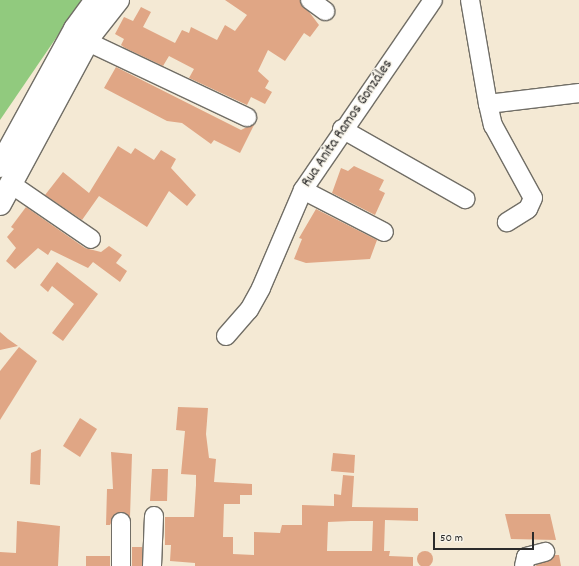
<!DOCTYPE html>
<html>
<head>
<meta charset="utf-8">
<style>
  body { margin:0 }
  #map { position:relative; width:579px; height:566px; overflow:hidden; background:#f4e9d4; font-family:Dekko,sans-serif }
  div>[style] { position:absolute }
  .green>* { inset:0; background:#91ca7e }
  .building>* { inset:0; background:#e0a685 }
  .round { border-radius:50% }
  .roads { filter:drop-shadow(1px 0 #716e66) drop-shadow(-1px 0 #716e66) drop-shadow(0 1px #716e66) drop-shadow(0 -1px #716e66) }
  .minor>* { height:18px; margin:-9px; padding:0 9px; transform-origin:9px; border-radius:9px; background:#fff }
  .major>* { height:22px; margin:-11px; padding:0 11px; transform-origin:11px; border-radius:11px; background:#fff }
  span { translate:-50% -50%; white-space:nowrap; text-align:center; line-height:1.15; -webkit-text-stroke:3px #f7f3e8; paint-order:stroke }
  .street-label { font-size:15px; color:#2b2b2b }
  .scale { position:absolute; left:433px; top:532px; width:101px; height:18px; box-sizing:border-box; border:2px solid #2b2b2b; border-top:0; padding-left:5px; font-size:12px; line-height:14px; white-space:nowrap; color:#2b2b2b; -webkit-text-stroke:3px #f7f3e8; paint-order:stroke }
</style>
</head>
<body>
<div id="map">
  <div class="green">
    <div style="clip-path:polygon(0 0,82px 0,0 120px)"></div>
  </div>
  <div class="building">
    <div style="clip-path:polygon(225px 0,300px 0,319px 25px,310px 37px,304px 33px,285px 61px,268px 50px,258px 71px,269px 81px,265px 88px,272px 92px,265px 104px,251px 97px,247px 105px,189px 78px,194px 69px,169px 56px,163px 66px,125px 48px,121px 45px,124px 39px,115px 34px,124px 17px,133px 21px,141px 7px,151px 12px,143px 27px,175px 43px,182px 30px,189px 33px,191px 27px,217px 40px,225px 25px,235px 31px,247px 15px)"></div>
    <div style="clip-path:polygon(116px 67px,241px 130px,255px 123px,240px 153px,214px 140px,211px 144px,182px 123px,167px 121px,104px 88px)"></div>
    <div style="clip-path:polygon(118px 146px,131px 154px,135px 148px,154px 160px,161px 150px,176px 159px,171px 168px,196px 195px,187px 206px,169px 191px,147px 227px,99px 196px,82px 220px,45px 195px,63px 172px,89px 193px)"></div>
    <div style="clip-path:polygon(354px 166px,384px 180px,379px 190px,385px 193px,375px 215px,332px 193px,341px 168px,348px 171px)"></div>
    <div style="clip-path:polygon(26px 207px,85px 248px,101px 252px,109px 246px,122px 255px,116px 263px,127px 271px,120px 282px,93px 262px,88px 268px,51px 250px,48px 255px,38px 248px,15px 269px,6px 261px,16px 248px,7px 237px,14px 229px,11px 227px)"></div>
    <div style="clip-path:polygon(316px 209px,377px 240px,370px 259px,306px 263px,294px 259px,302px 239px,299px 238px)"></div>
    <div style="clip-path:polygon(57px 262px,98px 294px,63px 341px,52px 333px,74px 304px,52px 286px,48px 292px,40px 285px)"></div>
    <div style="clip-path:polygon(0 332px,8px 339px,18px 346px,0 350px)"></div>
    <div style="clip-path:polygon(19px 347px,37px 361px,0 420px,0 371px)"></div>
    <div style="clip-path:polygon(evenodd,178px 407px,208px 408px,206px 434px,209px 458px,216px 459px,214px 482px,252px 484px,252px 495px,240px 495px,240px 504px,224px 504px,223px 537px,233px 537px,233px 554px,254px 555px,254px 532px,280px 533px,282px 525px,302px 525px,302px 505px,334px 506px,334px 494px,341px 495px,343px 475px,354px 476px,352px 507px,418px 508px,418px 521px,385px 520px,384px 551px,390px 551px,389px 556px,413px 557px,413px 566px,195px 566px,195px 563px,170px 561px,171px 545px,165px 545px,165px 517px,194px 517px,196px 485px,196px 475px,181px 474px,185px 431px,176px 430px,178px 407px,351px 521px,373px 521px,372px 551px,327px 551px,328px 522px,351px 521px)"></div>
    <div style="clip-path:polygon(80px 418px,97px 429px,80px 457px,63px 446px)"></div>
    <div style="clip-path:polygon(41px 449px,40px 485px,30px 484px,31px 453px)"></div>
    <div style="clip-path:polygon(111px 452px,132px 454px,130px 517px,116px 513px,110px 525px,106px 525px,107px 489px,113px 489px)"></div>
    <div style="clip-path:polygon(333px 453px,355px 455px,354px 473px,331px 471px)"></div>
    <div style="clip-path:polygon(152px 469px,168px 469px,167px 501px,150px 501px)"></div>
    <div style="clip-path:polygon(505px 514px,550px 514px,556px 540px,511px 539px)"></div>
    <div style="clip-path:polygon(17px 521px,60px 526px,58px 566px,0 566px,0 552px,16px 553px)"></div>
    <div style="clip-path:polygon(132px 547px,142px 547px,142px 566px,132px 566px)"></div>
    <div class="round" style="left:417px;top:551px;width:16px;height:16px"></div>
    <div style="clip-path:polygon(555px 555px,559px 555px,561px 566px,535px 566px)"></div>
    <div style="clip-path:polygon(86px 556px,110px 556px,110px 566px,86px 566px)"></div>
  </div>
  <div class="roads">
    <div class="minor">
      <div style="left:310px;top:0;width:19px;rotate:36deg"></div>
      <div style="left:470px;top:0;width:106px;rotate:80.2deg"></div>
      <div style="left:488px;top:104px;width:92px;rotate:-6.9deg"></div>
      <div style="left:88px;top:42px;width:176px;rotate:25.3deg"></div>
      <div style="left:488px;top:104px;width:22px;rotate:77deg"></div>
      <div style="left:493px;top:125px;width:83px;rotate:61.3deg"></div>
      <div style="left:533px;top:198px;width:12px;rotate:114deg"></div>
      <div style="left:528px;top:209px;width:25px;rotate:148deg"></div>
      <div style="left:342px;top:129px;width:142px;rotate:29.6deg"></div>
      <div style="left:11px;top:184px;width:97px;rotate:34.5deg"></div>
      <div style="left:303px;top:190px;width:91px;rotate:27.4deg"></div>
      <div style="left:226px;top:336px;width:35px;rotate:-49deg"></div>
      <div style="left:249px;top:310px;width:25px;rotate:-61deg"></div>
      <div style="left:261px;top:288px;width:107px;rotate:-66.8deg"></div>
      <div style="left:303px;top:190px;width:230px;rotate:-55.6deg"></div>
      <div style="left:121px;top:566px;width:44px;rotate:-90deg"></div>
      <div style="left:152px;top:566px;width:50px;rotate:-87.7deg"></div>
      <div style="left:524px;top:566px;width:9px;rotate:-77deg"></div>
      <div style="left:526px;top:557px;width:20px;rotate:-15deg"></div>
    </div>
    <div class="major">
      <div style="left:0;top:166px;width:156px;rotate:-61.3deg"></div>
      <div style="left:75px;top:29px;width:36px;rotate:-54deg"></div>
      <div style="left:0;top:204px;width:194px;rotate:-61.7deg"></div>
      <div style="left:92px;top:33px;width:42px;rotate:-51.8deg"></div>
    </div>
  </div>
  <div class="street-label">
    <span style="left:348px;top:124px;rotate:-56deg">Rua Anita Ramos Gonzáles</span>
  </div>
  <div class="scale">50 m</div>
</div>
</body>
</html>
